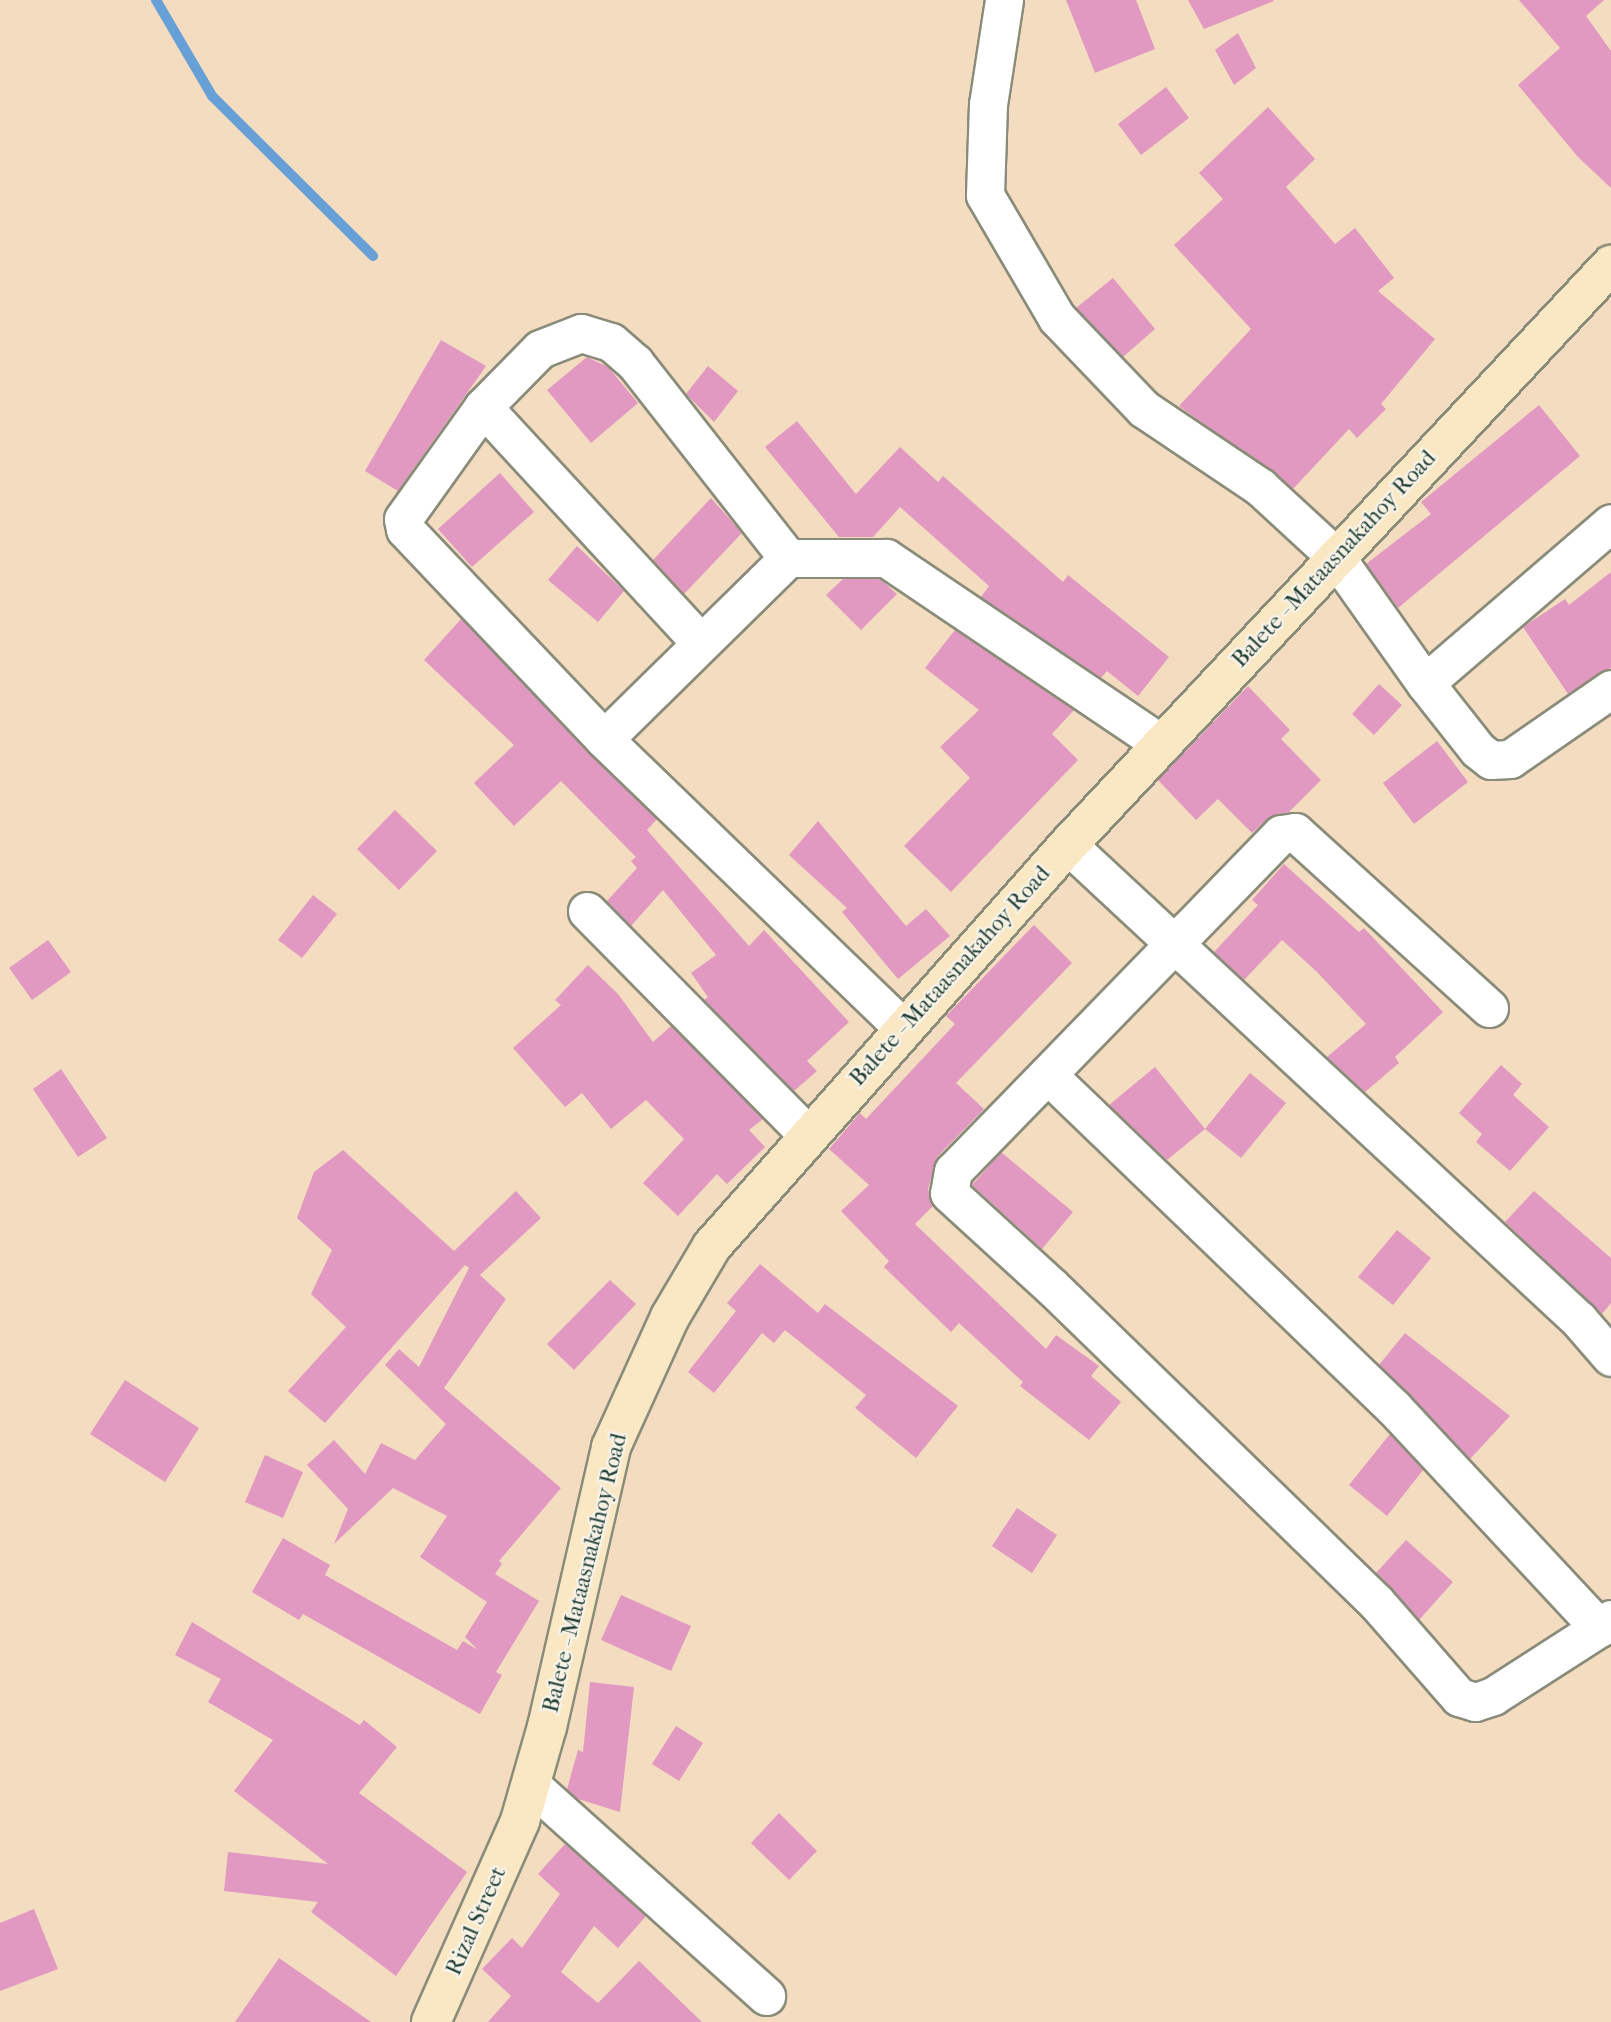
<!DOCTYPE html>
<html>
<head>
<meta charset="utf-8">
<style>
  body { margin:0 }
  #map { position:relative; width:1611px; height:2022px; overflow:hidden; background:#f4dcc0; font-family:"IM FELL French Canon",serif }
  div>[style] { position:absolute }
  .stream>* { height:10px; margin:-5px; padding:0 5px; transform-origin:5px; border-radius:5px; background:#67a0d6 }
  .building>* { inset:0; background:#e199c1 }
  .roads { filter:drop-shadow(2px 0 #8a8c7a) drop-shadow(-2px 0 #8a8c7a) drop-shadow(0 2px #8a8c7a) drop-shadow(0 -2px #8a8c7a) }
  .minor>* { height:37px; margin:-18.5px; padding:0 18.5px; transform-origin:18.5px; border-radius:18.5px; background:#fff }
  .secondary>* { height:38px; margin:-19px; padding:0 19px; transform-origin:19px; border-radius:19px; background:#fae7c3 }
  span { translate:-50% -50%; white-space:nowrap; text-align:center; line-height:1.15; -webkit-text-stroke:5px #f7f3e8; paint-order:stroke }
  .street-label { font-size:23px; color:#1f3d34 }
</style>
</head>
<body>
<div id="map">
  <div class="stream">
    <div style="left:156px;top:0;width:111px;rotate:59.7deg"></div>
    <div style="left:212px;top:96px;width:227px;rotate:44.8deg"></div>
  </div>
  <div class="building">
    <div style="clip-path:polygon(1066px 0,1136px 0,1155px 49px,1095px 73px)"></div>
    <div style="clip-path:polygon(1188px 0,1273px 0,1274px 1px,1204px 29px)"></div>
    <div style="clip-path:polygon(1519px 0,1604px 0,1586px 16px,1611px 51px,1611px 188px,1578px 157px,1518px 85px,1560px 48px)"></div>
    <div style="clip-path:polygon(1238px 33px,1256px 68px,1234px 85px,1215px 50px)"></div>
    <div style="clip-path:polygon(1166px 87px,1189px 118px,1141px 155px,1118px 124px)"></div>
    <div style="clip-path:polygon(1268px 107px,1315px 159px,1286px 187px,1335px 244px,1355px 228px,1394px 278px,1378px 291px,1435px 339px,1381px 404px,1386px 409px,1357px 438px,1349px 429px,1293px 489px,1179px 406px,1251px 329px,1174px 245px,1223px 199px,1199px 173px)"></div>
    <div style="clip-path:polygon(1113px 278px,1155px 329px,1123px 357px,1076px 308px)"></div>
    <div style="clip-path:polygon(441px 340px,486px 366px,398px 491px,365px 471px)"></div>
    <div style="clip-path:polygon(587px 357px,608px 367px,638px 403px,591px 443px,547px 390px)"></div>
    <div style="clip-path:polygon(708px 366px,738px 391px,714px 422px,686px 394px)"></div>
    <div style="clip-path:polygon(1539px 405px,1580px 456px,1398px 608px,1366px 564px,1431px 514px,1421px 502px)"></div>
    <div style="clip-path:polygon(797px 421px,856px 494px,900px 447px,938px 482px,943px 476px,1063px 582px,1068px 575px,1169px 657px,1138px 696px,1107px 671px,1101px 678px,981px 597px,989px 586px,900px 507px,873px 537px,839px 537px,765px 447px)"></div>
    <div style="clip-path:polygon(500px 473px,534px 512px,472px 567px,438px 529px)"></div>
    <div style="clip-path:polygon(711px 498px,742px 533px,684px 594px,653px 560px)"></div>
    <div style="clip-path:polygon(577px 546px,624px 591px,598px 622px,548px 580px)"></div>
    <div style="clip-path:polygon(1611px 572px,1611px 668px,1568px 694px,1523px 627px,1565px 599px,1569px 605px)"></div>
    <div style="clip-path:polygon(843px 579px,880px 579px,897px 594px,861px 630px,826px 595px)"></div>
    <div style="clip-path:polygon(461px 619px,657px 819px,647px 830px,749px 946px,764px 930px,849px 1022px,807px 1061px,817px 1071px,794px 1091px,704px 1000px,708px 997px,691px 973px,716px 955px,663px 890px,631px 926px,607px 901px,637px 868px,631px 861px,636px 857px,561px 781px,514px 826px,474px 783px,514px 745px,424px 660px)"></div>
    <div style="clip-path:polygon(955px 630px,1074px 710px,1052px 734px,1078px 760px,951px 892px,904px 846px,970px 778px,940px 747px,979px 710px,925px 668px)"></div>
    <div style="clip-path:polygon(1379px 684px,1402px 705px,1374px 735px,1352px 714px)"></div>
    <div style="clip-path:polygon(1248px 686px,1290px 730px,1281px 739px,1321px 780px,1289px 812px,1267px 819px,1252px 833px,1218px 799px,1196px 820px,1158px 780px)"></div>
    <div style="clip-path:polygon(1437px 741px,1468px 782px,1414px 824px,1383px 783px)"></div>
    <div style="clip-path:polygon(395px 810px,437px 851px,399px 890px,357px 849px)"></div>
    <div style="clip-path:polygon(818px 821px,906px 926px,926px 909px,950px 936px,898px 979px,842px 912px,847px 908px,789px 855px)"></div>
    <div style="clip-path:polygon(1284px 864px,1359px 932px,1364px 928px,1443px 1012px,1395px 1057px,1399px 1063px,1365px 1092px,1327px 1057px,1366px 1024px,1317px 972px,1282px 940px,1244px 980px,1214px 952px,1258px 905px,1252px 900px)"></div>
    <div style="clip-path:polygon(313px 895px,337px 914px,302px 958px,278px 940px)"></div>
    <div style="clip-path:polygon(1034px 925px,1072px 963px,956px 1083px,984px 1109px,937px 1157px,928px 1189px,933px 1206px,915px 1224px,1046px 1349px,1056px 1335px,1099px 1366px,1091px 1376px,1121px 1402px,1089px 1440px,1020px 1386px,1023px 1382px,959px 1323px,951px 1332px,884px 1267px,889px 1261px,841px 1211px,869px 1185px,829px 1149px,860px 1113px,866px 1119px,955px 1024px,946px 1016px)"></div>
    <div style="clip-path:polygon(48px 940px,71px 972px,32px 1000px,9px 968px)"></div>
    <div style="clip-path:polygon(588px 965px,618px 994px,653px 1042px,671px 1026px,763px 1119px,749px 1130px,765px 1147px,727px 1184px,717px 1174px,678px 1216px,643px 1183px,684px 1139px,646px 1100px,611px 1129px,582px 1093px,565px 1107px,513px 1048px,561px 1005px,555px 1000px)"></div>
    <div style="clip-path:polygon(1501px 1065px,1522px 1084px,1513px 1095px,1549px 1127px,1510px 1171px,1476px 1142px,1482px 1134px,1459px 1113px)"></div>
    <div style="clip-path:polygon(1155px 1067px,1205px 1129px,1167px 1160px,1109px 1105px)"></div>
    <div style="clip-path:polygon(61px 1069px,107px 1138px,78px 1157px,33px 1089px)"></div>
    <div style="clip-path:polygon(1250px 1073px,1286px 1103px,1241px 1158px,1205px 1129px)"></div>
    <div style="clip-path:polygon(343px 1150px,454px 1251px,516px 1191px,541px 1218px,480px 1275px,506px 1299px,444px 1388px,561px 1488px,499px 1561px,502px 1564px,495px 1574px,539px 1601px,496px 1672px,502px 1675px,480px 1714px,303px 1614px,299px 1620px,252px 1592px,283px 1538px,330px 1565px,325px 1575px,457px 1650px,463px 1641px,478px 1650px,465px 1637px,487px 1602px,420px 1557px,447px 1516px,393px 1488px,334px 1544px,348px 1509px,307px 1465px,334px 1440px,365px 1474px,381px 1443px,415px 1460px,446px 1424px,385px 1365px,399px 1349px,419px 1367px,469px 1268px,465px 1265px,325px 1423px,288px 1391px,346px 1327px,311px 1294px,332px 1250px,297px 1218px,314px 1172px)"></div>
    <div style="clip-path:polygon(1001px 1152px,1073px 1212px,1042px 1249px,972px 1185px)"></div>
    <div style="clip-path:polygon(1534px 1191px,1611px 1258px,1611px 1303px,1602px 1314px,1505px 1222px)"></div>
    <div style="clip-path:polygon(1397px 1230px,1431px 1258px,1393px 1305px,1358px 1277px)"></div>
    <div style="clip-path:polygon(760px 1264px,818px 1313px,825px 1304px,958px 1406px,916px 1458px,855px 1408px,866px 1395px,785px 1330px,774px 1343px,762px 1333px,714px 1393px,688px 1372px,736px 1311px,727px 1303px)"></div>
    <div style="clip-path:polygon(610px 1280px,636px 1304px,574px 1370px,547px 1344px)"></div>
    <div style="clip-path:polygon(1405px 1333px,1510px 1416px,1470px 1459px,1379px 1365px)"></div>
    <div style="clip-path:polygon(125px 1380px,199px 1428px,165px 1482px,90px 1434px)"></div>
    <div style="clip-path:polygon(1390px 1434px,1423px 1470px,1387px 1516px,1349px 1485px)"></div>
    <div style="clip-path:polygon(265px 1455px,303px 1472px,283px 1518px,245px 1502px)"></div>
    <div style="clip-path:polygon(1017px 1508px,1057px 1535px,1032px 1573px,992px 1546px)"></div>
    <div style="clip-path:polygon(1406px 1540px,1453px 1582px,1419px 1620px,1376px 1573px)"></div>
    <div style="clip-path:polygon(621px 1595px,691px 1626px,671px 1671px,601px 1640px)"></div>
    <div style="clip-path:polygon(192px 1622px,360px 1725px,364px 1720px,397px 1747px,359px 1793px,467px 1872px,396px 1976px,311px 1912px,318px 1902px,224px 1891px,228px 1852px,328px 1864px,234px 1791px,273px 1740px,208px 1702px,221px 1679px,175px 1655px)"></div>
    <div style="clip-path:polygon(590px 1682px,634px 1687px,620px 1812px,578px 1799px,567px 1789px,578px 1750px,583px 1752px)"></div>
    <div style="clip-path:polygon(676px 1726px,703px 1743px,679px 1781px,652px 1764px)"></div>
    <div style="clip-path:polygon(779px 1813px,817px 1851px,789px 1880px,751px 1843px)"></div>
    <div style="clip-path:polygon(565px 1844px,646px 1916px,618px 1948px,594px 1926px,561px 1972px,598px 2003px,639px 1961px,702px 2022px,488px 2022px,511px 1996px,482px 1969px,512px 1938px,522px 1948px,560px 1894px,538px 1874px)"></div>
    <div style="clip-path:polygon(34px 1909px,58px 1969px,0 1991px,0 1923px)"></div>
    <div style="clip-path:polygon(279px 1958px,371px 2022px,235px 2022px)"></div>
  </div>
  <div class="roads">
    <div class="minor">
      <div style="left:1004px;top:0;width:105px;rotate:98.7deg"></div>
      <div style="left:988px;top:104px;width:91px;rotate:91.9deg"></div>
      <div style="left:985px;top:195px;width:143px;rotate:59.7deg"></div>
      <div style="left:1057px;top:318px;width:126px;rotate:46.3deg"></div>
      <div style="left:1144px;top:409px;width:140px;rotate:33.9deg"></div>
      <div style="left:1260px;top:487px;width:102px;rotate:42.6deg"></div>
      <div style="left:1335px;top:556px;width:156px;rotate:54.7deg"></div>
      <div style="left:1425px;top:683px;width:85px;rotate:51.7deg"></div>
      <div style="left:1478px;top:750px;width:16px;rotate:38deg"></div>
      <div style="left:1491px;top:760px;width:19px;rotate:-3deg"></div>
      <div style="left:1510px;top:759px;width:123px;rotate:-34.7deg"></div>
      <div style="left:483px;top:407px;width:321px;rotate:47.3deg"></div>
      <div style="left:1425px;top:683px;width:245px;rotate:-40.7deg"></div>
      <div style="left:604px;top:739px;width:258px;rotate:-44.5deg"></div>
      <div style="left:1068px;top:845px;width:698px;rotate:42.91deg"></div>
      <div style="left:1579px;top:1320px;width:49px;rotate:49.1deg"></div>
      <div style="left:587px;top:911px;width:315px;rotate:45.4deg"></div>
      <div style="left:1489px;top:1008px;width:262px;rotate:-137.8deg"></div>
      <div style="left:1295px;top:832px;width:14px;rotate:172deg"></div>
      <div style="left:1281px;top:834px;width:470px;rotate:134.2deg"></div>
      <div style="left:953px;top:1171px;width:22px;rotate:100deg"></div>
      <div style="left:949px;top:1193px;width:139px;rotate:42.4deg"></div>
      <div style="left:1052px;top:1287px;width:452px;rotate:44.2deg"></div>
      <div style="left:1376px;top:1602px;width:126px;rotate:48.9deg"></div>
      <div style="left:1459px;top:1697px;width:17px;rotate:17deg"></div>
      <div style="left:1475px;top:1702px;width:19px;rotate:-18deg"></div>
      <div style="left:1493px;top:1696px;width:126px;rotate:-32.7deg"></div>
      <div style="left:903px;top:1028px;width:416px;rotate:-136deg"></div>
      <div style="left:604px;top:739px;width:289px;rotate:-133.5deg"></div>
      <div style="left:405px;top:529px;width:10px;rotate:-101deg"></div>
      <div style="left:403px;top:519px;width:138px;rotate:-54.5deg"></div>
      <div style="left:483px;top:407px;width:81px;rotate:-45.5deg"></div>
      <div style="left:540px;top:349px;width:44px;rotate:-21.3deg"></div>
      <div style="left:581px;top:333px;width:31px;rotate:17deg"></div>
      <div style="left:611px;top:342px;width:32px;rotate:41deg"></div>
      <div style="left:635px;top:363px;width:248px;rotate:51.9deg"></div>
      <div style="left:788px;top:558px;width:98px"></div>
      <div style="left:886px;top:558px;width:333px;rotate:34deg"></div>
      <div style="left:1049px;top:1076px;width:479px;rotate:43.9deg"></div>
      <div style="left:1394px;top:1408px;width:301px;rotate:47deg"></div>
      <div style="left:1599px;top:1628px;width:15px;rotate:-37deg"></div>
      <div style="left:531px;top:1785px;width:316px;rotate:41.9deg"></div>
    </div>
    <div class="secondary">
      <div style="left:431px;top:2022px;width:220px;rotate:-66.1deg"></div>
      <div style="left:520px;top:1821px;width:98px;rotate:-74deg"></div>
      <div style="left:547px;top:1727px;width:287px;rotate:-77.1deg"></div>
      <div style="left:611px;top:1447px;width:143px;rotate:-65.6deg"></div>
      <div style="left:670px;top:1317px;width:82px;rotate:-59.4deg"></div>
      <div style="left:712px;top:1246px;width:536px;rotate:-48.4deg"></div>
      <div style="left:1068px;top:845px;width:795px;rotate:-46.89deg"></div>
    </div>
  </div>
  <div class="street-label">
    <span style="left:1334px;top:559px;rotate:-47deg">Balete - Mataasnakahoy Road</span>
    <span style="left:950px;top:976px;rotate:-48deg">Balete - Mataasnakahoy Road</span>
    <span style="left:585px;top:1573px;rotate:-76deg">Balete - Mataasnakahoy Road</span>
    <span style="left:476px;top:1921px;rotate:-66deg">Rizal Street</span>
  </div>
</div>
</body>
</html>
